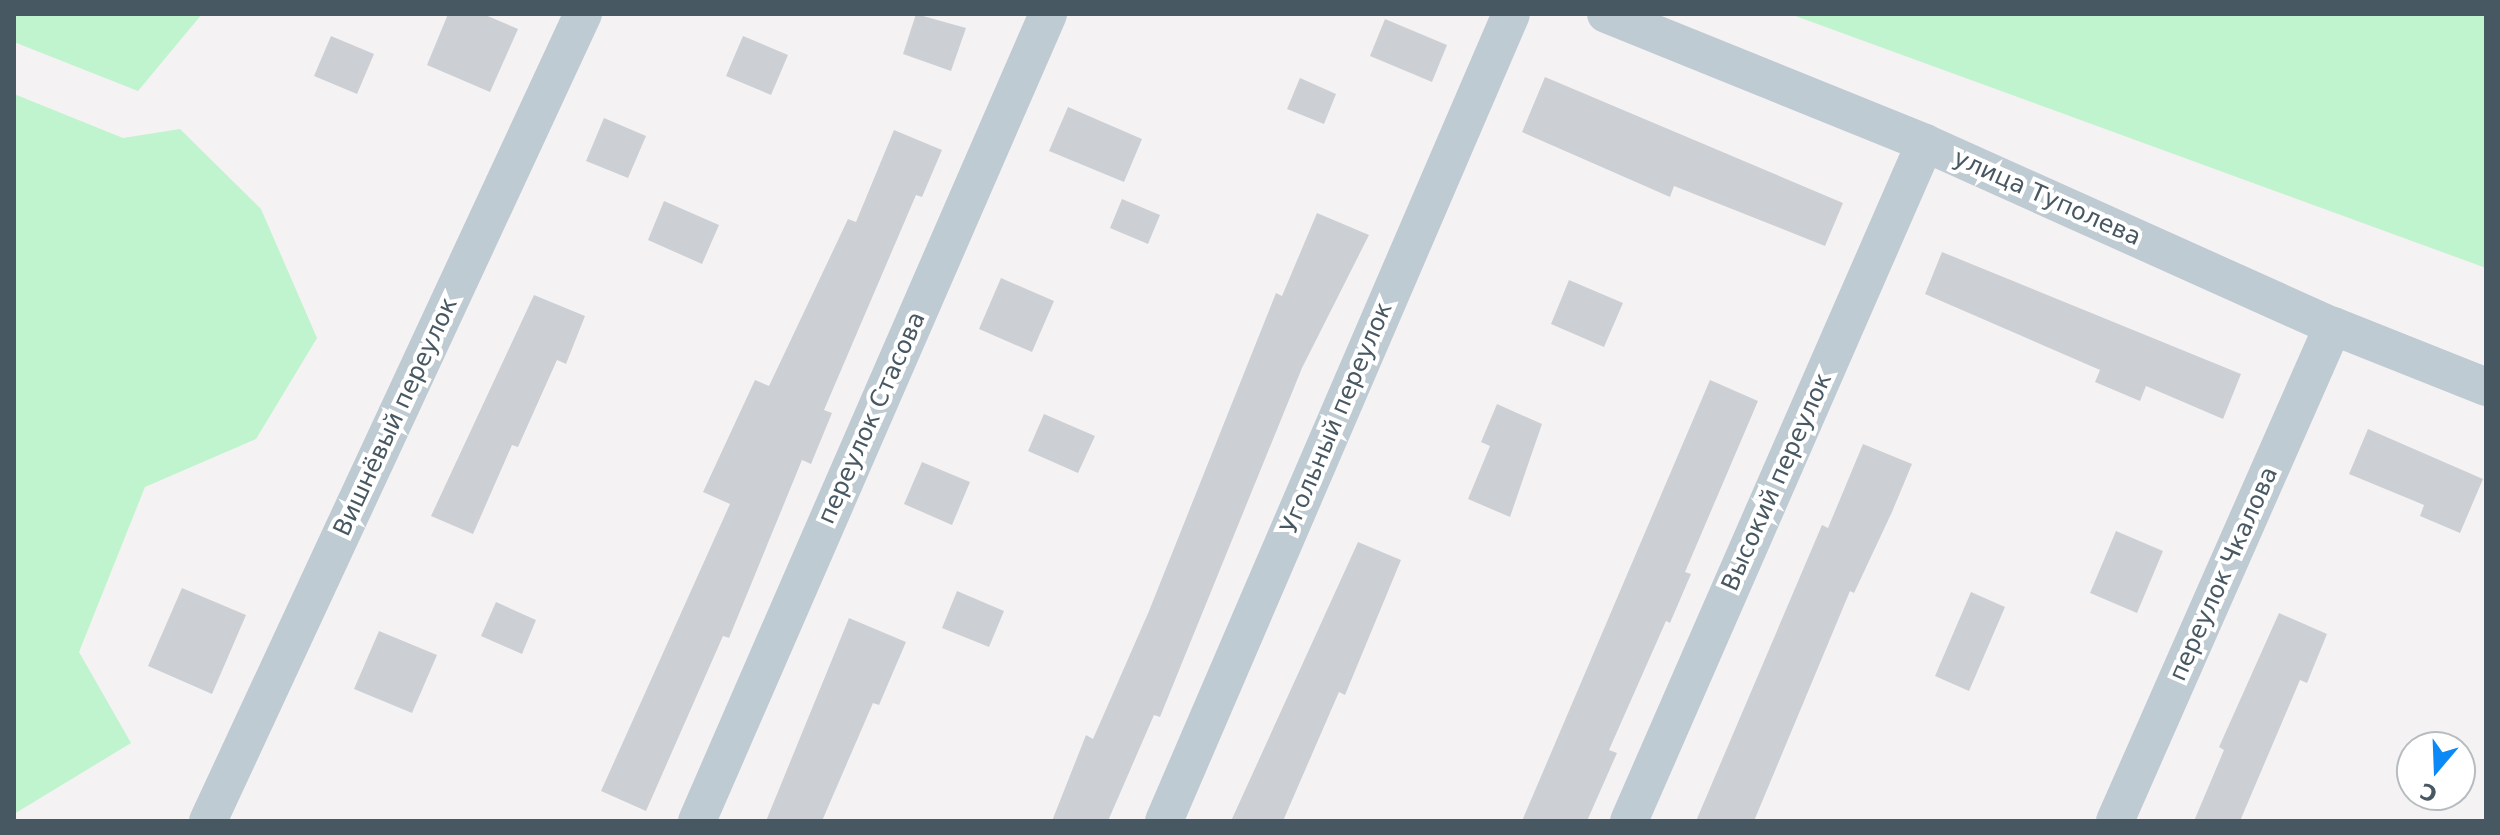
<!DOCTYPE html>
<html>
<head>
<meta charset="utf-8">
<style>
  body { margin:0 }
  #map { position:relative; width:2500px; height:835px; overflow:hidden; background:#f5f2f3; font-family:"DejaVu Sans",sans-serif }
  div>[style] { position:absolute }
  .green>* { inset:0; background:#bff4ce }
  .building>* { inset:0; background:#ccd0d5 }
  .minor>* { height:38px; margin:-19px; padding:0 19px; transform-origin:19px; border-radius:19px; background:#bfcbd3 }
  span { translate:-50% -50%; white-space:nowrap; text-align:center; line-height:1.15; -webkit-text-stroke:8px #fff; paint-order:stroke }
  .street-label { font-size:24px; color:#485862 }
  .frame { position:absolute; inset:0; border:16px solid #485862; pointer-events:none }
  .north { position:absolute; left:2396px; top:731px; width:80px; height:80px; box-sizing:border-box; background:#fff; border:2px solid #b6bcc0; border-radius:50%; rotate:199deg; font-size:22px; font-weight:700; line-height:32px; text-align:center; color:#485862 }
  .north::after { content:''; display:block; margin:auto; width:28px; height:36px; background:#0b89f7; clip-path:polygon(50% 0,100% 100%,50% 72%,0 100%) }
</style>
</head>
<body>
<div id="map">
  <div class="green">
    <div style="clip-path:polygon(14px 14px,202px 14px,138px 91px,14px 42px)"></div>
    <div style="clip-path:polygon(1790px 14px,2486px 14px,2486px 268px)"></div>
    <div style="clip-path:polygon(14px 94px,123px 138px,180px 129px,261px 209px,317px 338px,256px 439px,145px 487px,79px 652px,131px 743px,14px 814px)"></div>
  </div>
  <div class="building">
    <div style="clip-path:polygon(448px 14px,483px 14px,518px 29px,490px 92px,427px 65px)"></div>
    <div style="clip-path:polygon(916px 14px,966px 28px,951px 71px,903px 54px)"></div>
    <div style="clip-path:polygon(1385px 19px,1447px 45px,1432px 82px,1370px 56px)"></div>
    <div style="clip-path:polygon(331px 36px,374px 54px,357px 94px,314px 76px)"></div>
    <div style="clip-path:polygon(743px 36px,788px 55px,771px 95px,726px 76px)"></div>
    <div style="clip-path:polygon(1545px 77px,1843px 203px,1825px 246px,1674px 186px,1670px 197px,1522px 132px)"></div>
    <div style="clip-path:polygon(1300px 78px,1336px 94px,1324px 124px,1287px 109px)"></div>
    <div style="clip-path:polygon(1068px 107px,1142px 139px,1124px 182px,1049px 151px)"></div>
    <div style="clip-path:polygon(604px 118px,646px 136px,628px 178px,586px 161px)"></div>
    <div style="clip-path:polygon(894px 130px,942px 150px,922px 197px,916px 195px,824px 410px,832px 413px,811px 464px,802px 460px,729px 638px,723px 636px,646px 811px,601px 791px,730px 504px,703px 492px,755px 380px,769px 386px,848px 219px,856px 222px)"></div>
    <div style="clip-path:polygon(1122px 199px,1160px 215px,1148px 244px,1110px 228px)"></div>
    <div style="clip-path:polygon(664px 201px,719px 225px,702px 264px,648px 240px)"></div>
    <div style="clip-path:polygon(1317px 213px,1369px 235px,1302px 368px,1160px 717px,1154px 715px,1108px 821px,1052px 821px,1086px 735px,1093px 739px,1149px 611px,1276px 293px,1282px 296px)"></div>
    <div style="clip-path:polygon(1942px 252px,2241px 374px,2223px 419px,2146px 386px,2140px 401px,2095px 382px,2100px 370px,1925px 294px)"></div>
    <div style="clip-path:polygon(1001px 278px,1054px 301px,1032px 352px,979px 329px)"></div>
    <div style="clip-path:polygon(1569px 280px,1623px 303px,1604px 347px,1551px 324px)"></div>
    <div style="clip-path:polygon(534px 295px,585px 316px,566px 364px,557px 360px,518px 447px,512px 445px,473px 534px,431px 516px)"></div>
    <div style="clip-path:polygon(1710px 380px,1758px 401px,1685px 572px,1691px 574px,1670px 623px,1666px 621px,1609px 750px,1617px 753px,1587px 821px,1522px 821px)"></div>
    <div style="clip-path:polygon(1497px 404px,1542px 424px,1510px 517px,1468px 499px,1490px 446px,1481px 442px)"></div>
    <div style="clip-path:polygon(1044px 414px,1095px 436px,1078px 473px,1028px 451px)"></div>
    <div style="clip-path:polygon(2368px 429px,2483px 479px,2460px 533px,2420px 516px,2424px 505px,2349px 474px)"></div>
    <div style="clip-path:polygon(1863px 444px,1912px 464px,1892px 512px,1854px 593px,1850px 591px,1754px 821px,1696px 821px,1822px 525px,1828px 528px)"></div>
    <div style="clip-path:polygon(922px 462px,970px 482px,952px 525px,904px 504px)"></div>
    <div style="clip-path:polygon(2116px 531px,2163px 551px,2137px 613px,2090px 593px)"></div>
    <div style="clip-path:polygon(1358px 542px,1401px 560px,1345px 695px,1339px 692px,1283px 821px,1231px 821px)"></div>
    <div style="clip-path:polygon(182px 588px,246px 615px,212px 694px,148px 666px)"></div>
    <div style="clip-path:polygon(957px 591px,1004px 611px,989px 647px,942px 628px)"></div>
    <div style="clip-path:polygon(1971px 592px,2005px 607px,1969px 691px,1935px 676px)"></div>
    <div style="clip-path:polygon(496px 602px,536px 620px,522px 654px,481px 636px)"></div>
    <div style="clip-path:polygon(2279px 613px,2327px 634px,2307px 683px,2300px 680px,2240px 821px,2194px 821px,2224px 750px,2219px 747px)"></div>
    <div style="clip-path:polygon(849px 618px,906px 642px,879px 705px,873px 703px,822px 821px,766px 821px)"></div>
    <div style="clip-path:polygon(379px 631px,437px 655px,412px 713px,354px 689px)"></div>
  </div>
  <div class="minor">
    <div style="left:1606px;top:14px;width:344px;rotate:22deg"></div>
    <div style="left:1925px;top:143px;width:447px;rotate:24.2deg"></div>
    <div style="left:2333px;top:326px;width:165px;rotate:21.7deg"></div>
    <div style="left:208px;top:821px;width:890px;rotate:-65.08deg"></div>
    <div style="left:697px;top:821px;width:880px;rotate:-66.49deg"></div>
    <div style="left:1164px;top:821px;width:878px;rotate:-66.73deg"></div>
    <div style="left:1629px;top:821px;width:740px;rotate:-66.41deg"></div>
    <div style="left:2115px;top:821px;width:541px;rotate:-66.23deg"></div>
  </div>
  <div class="street-label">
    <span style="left:2047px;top:198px;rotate:24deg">улица Туполева</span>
    <span style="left:396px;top:417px;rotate:-65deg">Вишнёвый переулок</span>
    <span style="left:872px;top:418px;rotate:-66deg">переулок Стасова</span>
    <span style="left:1337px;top:418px;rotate:-67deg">Угольный переулок</span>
    <span style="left:1777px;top:482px;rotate:-66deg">Высокий переулок</span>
    <span style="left:2224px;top:574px;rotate:-66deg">переулок Чкалова</span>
  </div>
  <div class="frame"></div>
  <div class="north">С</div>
</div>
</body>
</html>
